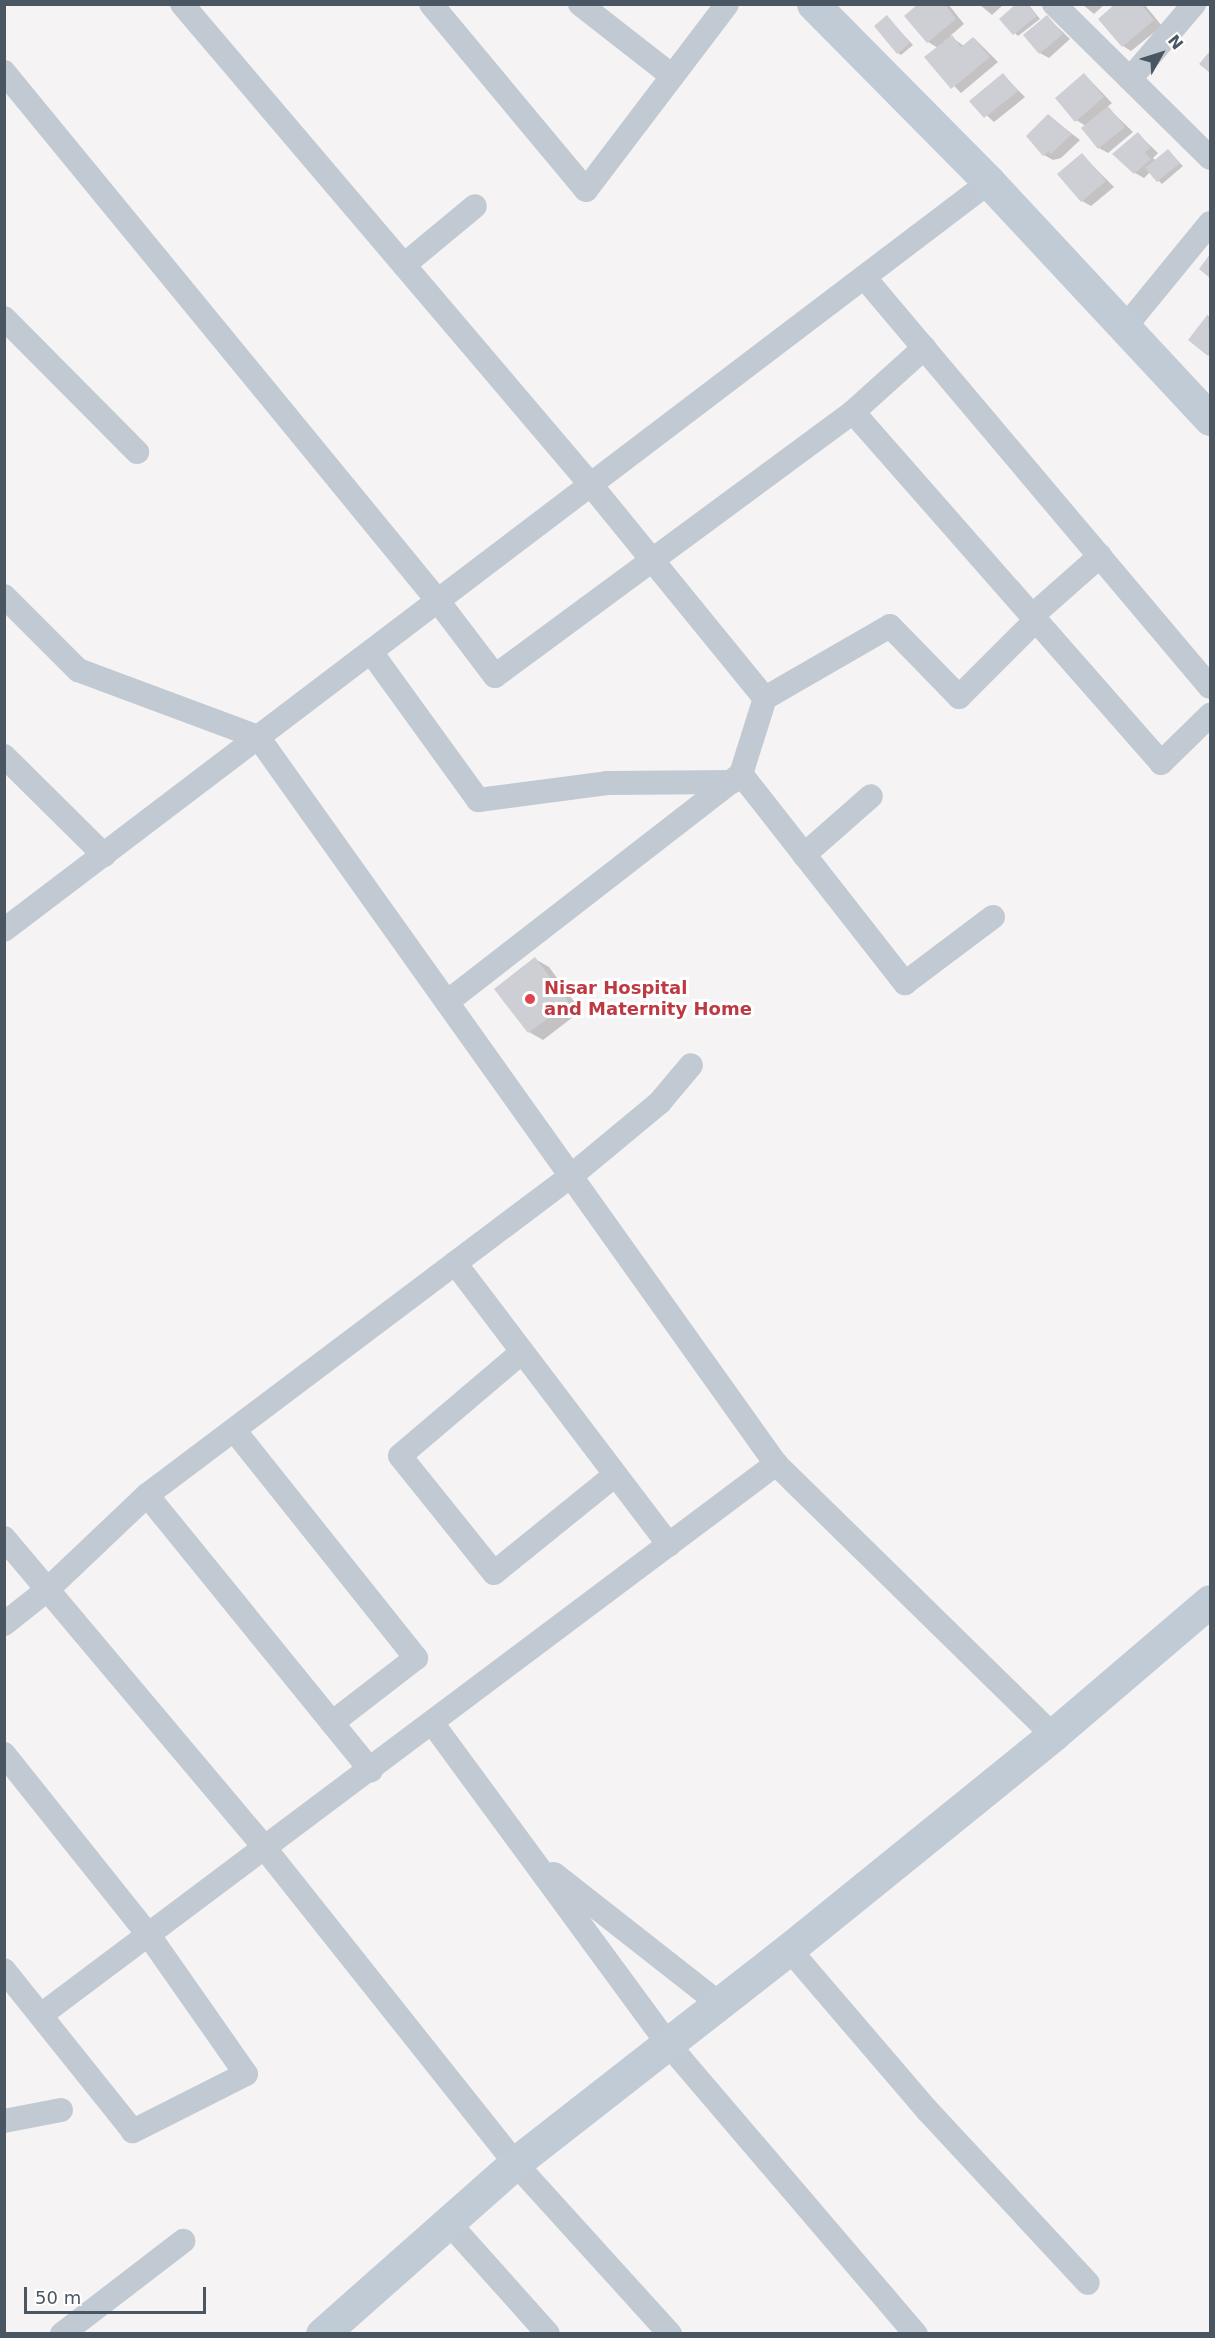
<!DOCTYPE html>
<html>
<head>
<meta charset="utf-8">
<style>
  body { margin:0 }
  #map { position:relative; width:1215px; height:2338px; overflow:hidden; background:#f5f3f3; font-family:"DejaVu Sans",sans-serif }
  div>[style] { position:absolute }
  .shadow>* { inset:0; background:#0003 }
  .building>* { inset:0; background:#cdcfd5 }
  .street>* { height:24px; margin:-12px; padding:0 12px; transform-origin:12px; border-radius:12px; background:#c1cad2 }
  .secondary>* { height:33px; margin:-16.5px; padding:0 16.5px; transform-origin:16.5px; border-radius:16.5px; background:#c1cbd6 }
  .dots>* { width:16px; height:16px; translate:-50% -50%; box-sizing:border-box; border:3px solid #fff; border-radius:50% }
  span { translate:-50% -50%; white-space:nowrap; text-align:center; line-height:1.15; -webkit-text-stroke:6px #fff; paint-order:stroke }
  .health-label { font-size:18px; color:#be3a42; font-weight:700 }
  .left { translate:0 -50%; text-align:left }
  .frame { position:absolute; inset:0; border:6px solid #4a5661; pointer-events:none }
  .north { position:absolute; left:1131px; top:24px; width:60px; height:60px; -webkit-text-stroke:4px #fff; paint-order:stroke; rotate:51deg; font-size:16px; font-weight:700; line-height:24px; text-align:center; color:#4a5661 }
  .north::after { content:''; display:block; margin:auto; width:21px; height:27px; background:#4a5661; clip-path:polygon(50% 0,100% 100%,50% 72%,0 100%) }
  .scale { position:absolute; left:24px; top:2287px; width:182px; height:27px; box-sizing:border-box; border:3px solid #4a5661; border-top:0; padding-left:8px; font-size:18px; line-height:21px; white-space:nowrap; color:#4a5661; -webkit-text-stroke:4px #fff; paint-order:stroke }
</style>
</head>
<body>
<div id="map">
  <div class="shadow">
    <div style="clip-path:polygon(920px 4px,948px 4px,964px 24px,950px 36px,964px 46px,974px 38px,998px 62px,961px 93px,927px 58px,938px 48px,928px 42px)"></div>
    <div style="clip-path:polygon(979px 4px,1004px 4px,992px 15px)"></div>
    <div style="clip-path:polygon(1018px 4px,1028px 4px,1040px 19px,1018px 36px,1001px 19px)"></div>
    <div style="clip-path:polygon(1082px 4px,1105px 4px,1094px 14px)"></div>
    <div style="clip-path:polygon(1118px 4px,1144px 4px,1162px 26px,1131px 51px,1123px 46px)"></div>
    <div style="clip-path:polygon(887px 17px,913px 45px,901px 55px,898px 53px)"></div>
    <div style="clip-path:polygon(1047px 17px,1070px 39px,1049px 58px,1040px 53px)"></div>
    <div style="clip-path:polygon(1003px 75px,1025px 97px,994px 122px,971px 101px)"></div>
    <div style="clip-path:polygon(1085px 75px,1112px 103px,1107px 107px,1133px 132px,1108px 153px,1099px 148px,1086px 126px,1076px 120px)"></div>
    <div style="clip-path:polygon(1049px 116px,1080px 140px,1061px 158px,1053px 160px,1044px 155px)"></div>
    <div style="clip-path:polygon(1138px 134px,1158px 153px,1153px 158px,1156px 161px,1168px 151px,1183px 166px,1162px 184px,1150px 172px,1144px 178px,1135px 173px)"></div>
    <div style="clip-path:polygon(1082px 155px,1114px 187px,1091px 206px,1082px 201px)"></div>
    <div style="clip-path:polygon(1208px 316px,1210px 317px,1210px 356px,1190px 340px)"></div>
    <div style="clip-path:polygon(535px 959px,549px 967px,581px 1011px,543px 1040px,529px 1032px,496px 989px)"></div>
  </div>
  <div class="building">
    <div style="clip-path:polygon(918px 4px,945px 4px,956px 19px,927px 43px,904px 16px)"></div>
    <div style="clip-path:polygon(1016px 4px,1027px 4px,1037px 16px,1013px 35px,999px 19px)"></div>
    <div style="clip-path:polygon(1115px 4px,1141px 4px,1154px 20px,1122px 47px,1098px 19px)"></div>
    <div style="clip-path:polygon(887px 15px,910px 43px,897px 54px,874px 26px)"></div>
    <div style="clip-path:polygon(1047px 15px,1063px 34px,1039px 54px,1023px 35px)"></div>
    <div style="clip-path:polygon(952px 35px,961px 47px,973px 37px,990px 57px,951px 89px,924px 57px)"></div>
    <div style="clip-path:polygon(1210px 51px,1210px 73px,1199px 64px)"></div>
    <div style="clip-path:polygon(1003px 73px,1018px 91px,984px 118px,969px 101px)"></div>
    <div style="clip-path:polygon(1084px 73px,1104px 97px,1075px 122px,1055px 98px)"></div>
    <div style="clip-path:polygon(1108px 106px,1125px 127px,1098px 149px,1081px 128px)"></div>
    <div style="clip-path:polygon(1048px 114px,1072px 134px,1051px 154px,1049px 151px,1043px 156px,1026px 136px)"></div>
    <div style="clip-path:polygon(1138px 132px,1151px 148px,1145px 152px,1151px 159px,1134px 174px,1112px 154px)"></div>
    <div style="clip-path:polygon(1168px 149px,1180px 163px,1157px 182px,1145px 168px)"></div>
    <div style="clip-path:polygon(1082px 153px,1106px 181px,1081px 202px,1057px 174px)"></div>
    <div style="clip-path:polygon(1210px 254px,1210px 278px,1199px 269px)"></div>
    <div style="clip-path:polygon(1208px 314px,1210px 353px,1208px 356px,1188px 340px)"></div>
    <div style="clip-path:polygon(535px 957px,569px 1003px,528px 1033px,494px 989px)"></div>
  </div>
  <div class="street">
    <div style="left:182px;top:4px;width:631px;rotate:49.63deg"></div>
    <div style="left:591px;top:485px;width:275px;rotate:50.8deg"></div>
    <div style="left:765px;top:698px;width:80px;rotate:107.5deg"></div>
    <div style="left:431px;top:4px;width:242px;rotate:50.2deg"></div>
    <div style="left:586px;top:190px;width:233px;rotate:-52.8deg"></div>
    <div style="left:580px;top:4px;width:117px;rotate:38deg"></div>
    <div style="left:1054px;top:4px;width:219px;rotate:44.6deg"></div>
    <div style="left:4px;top:72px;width:684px;rotate:50.63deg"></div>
    <div style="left:438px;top:601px;width:94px;rotate:52.8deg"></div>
    <div style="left:495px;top:676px;width:445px;rotate:-36.4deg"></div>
    <div style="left:853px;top:412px;width:96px;rotate:-42deg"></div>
    <div style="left:1130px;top:79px;width:99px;rotate:-49.5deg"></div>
    <div style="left:404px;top:265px;width:92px;rotate:-39.7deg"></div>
    <div style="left:864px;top:277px;width:536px;rotate:49.84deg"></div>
    <div style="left:4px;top:318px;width:189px;rotate:45.2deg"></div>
    <div style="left:1125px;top:327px;width:134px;rotate:-50.7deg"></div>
    <div style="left:853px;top:412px;width:467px;rotate:48.7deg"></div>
    <div style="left:1161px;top:763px;width:69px;rotate:-44.4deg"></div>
    <div style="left:4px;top:596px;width:105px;rotate:45deg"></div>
    <div style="left:78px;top:670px;width:192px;rotate:20.4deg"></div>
    <div style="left:258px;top:737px;width:893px;rotate:54.53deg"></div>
    <div style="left:776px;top:1464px;width:388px;rotate:44.4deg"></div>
    <div style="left:1032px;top:616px;width:91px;rotate:-41.4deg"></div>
    <div style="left:371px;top:652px;width:183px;rotate:54.1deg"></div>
    <div style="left:478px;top:800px;width:130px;rotate:-7.5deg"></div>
    <div style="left:607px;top:783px;width:125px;rotate:-0.5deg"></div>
    <div style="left:765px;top:698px;width:144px;rotate:-29.9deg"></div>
    <div style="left:890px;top:626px;width:99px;rotate:45.8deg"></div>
    <div style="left:959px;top:697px;width:109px;rotate:-45deg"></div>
    <div style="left:4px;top:756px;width:141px;rotate:44.7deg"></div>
    <div style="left:804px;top:855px;width:89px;rotate:-41.4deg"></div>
    <div style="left:4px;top:930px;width:1237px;rotate:-37.21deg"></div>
    <div style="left:447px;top:1002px;width:372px;rotate:-37.8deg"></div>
    <div style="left:741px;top:774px;width:266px;rotate:51.9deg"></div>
    <div style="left:905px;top:983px;width:110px;rotate:-36.9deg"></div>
    <div style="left:455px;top:1263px;width:354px;rotate:52.8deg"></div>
    <div style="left:522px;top:1352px;width:160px;rotate:139.6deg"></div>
    <div style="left:400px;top:1456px;width:150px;rotate:51.2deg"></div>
    <div style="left:494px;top:1573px;width:156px;rotate:-39deg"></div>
    <div style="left:234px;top:1430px;width:292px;rotate:51.4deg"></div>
    <div style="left:416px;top:1658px;width:106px;rotate:142.3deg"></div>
    <div style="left:147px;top:1495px;width:355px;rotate:50.9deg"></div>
    <div style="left:4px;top:1538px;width:402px;rotate:49.9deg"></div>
    <div style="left:263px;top:1846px;width:405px;rotate:51.5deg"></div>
    <div style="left:515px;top:2163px;width:231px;rotate:47.8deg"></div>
    <div style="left:4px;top:1624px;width:55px;rotate:-38.3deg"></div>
    <div style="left:47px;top:1590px;width:138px;rotate:-43.5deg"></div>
    <div style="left:147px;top:1495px;width:531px;rotate:-36.96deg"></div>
    <div style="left:571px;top:1176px;width:116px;rotate:-39.7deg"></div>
    <div style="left:660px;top:1102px;width:48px;rotate:-50deg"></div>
    <div style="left:433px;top:1724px;width:397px;rotate:53.7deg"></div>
    <div style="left:668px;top:2044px;width:382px;rotate:49.5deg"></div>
    <div style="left:4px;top:1754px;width:234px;rotate:51.4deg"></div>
    <div style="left:150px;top:1937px;width:167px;rotate:55deg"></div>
    <div style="left:246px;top:2074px;width:127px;rotate:153.2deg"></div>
    <div style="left:133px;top:2131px;width:206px;rotate:-128.7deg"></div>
    <div style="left:554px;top:1874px;width:211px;rotate:38.1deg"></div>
    <div style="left:789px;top:1949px;width:212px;rotate:49.4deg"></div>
    <div style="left:927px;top:2110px;width:236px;rotate:47.1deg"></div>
    <div style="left:41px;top:2015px;width:919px;rotate:-36.86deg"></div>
    <div style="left:4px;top:2121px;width:58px;rotate:-10.9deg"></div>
    <div style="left:448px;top:2222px;width:150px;rotate:48.2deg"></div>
    <div style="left:62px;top:2334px;width:153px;rotate:-37.5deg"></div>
  </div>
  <div class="secondary">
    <div style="left:813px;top:4px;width:250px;rotate:45.3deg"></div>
    <div style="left:989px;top:182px;width:324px;rotate:47deg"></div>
    <div style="left:322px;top:2334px;width:258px;rotate:-41.5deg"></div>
    <div style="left:515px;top:2163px;width:348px;rotate:-38deg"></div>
    <div style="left:789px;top:1949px;width:340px;rotate:-39deg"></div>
    <div style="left:1053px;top:1735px;width:206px;rotate:-40.5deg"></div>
  </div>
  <div class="dots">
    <div style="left:530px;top:999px;background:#e0444e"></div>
  </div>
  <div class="health-label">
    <span class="left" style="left:544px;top:999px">Nisar Hospital<br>and Maternity Home</span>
  </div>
  <div class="frame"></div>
  <div class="north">N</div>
  <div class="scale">50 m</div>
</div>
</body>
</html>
